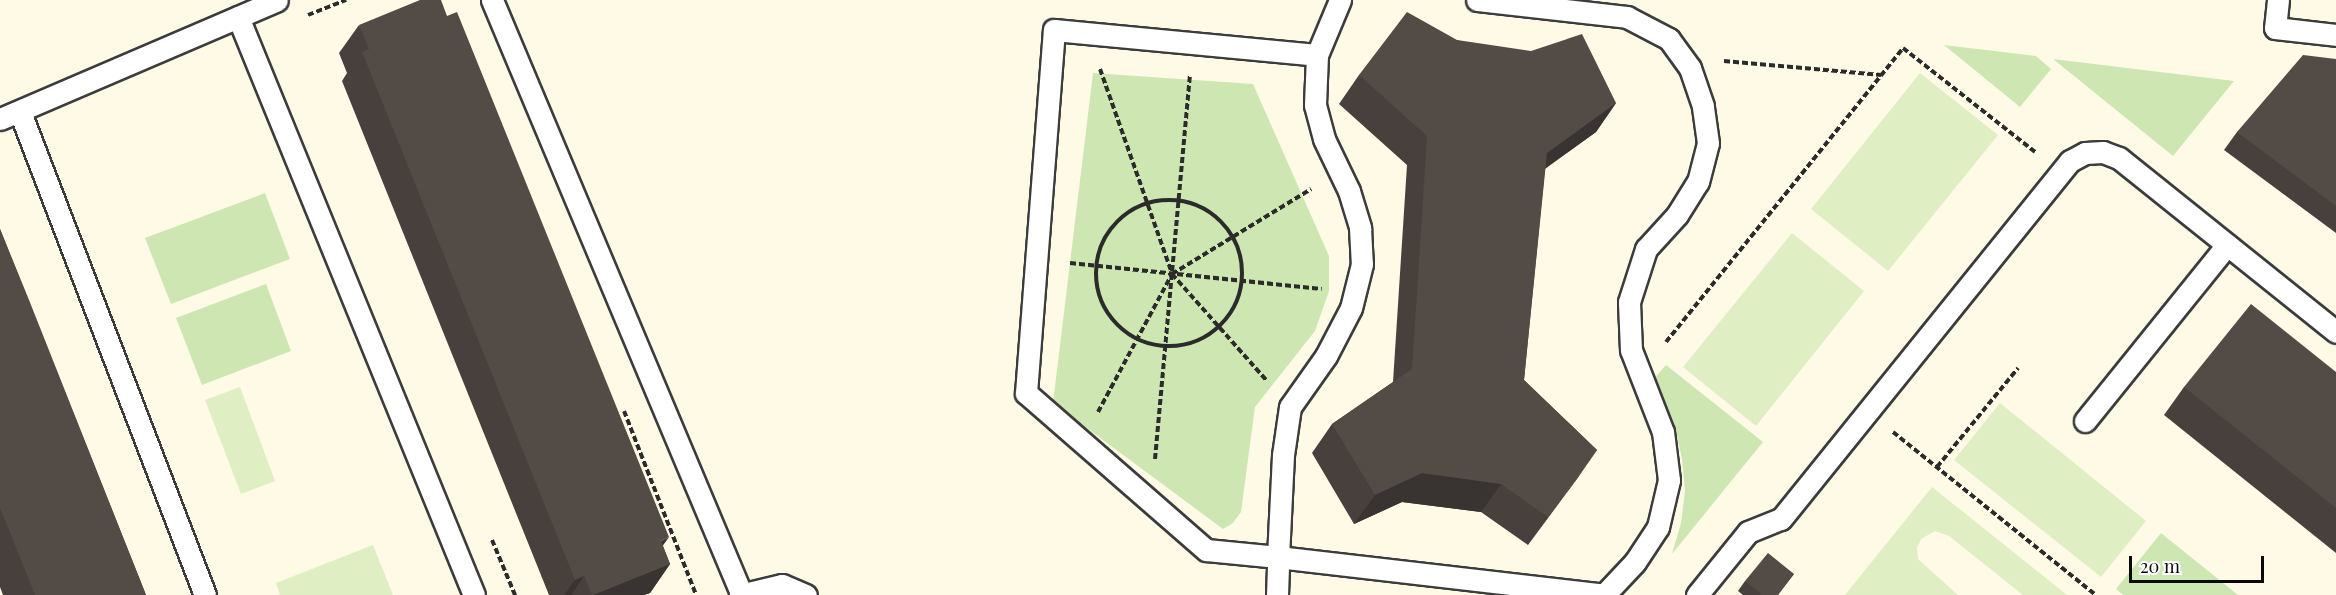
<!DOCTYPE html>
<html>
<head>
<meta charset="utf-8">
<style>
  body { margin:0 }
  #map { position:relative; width:2336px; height:595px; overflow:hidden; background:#fffae6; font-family:"Playfair Display",serif }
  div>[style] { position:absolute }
  .green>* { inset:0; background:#cee7b2 }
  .pitch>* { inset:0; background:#e0eec4 }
  .path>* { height:4px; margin-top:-2px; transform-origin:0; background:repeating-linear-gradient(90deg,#2b2b2b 0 6px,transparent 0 9px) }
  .path>.ring { margin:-2px; padding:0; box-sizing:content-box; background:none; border:4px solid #2b2b2b; border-radius:50% }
  .roads { filter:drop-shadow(2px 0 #3c3c3c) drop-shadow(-2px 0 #3c3c3c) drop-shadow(0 2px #3c3c3c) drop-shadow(0 -2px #3c3c3c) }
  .service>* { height:21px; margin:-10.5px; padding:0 10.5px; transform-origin:10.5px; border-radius:10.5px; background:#fff }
  .wall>* { inset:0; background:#47403c }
  .shaded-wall>* { inset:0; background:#393431 }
  .building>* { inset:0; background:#524b46 }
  span { translate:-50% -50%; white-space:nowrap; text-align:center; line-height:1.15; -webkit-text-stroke:6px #fff; paint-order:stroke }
  .scale { position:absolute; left:2129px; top:556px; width:135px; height:27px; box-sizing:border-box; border:3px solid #090909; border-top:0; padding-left:8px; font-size:18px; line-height:21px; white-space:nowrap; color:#090909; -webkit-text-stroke:4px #fff; paint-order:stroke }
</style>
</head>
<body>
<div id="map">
  <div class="green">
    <div style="clip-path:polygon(1944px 45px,2036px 56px,2051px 69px,2020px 107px)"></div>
    <div style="clip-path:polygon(2053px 59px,2234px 81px,2173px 156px)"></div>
    <div style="clip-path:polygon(1093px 73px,1253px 84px,1329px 256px,1329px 291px,1315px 331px,1255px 407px,1241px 512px,1233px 523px,1223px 529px,1053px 403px)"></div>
    <div style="clip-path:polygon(265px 193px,290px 259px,171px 304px,145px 238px)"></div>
    <div style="clip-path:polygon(266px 284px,291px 351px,202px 385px,176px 318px)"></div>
    <div style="clip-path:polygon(1666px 365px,1763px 442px,1672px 554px,1681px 523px,1685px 491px,1682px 459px,1676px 432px,1651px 382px)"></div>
    <div style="clip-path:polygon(2161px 533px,2238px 595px,2123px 595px,2116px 589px)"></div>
  </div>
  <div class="pitch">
    <div style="clip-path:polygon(1920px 73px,1998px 135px,1888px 271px,1811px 209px)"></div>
    <div style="clip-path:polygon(1792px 233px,1864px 291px,1756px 426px,1683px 367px)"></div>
    <div style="clip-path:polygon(240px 387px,275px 481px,241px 494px,205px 400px)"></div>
    <div style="clip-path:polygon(2000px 403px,2146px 521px,2101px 577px,1954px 460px)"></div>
    <div style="clip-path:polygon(1932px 487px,2067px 595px,2023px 595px,1949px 536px,1935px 531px,1921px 539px,1917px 548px,1918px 559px,1958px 595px,1845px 595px)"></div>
    <div style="clip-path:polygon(373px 545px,393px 595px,280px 595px,276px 583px)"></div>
  </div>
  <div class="path">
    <div style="left:308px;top:15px;width:41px;rotate:-21.5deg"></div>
    <div style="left:1724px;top:61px;width:158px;rotate:5.1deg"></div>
    <div style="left:1100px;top:69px;width:217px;rotate:70.6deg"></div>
    <div style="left:1172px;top:274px;width:144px;rotate:48.4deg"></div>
    <div class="ring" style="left:1096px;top:200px;width:142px;height:142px"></div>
    <div style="left:1070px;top:263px;width:253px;rotate:5.9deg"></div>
    <div style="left:1666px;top:342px;width:378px;rotate:-51.1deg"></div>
    <div style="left:1903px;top:48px;width:168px;rotate:38.2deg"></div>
    <div style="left:624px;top:411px;width:198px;rotate:68.6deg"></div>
    <div style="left:1098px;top:412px;width:157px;rotate:-61.8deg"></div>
    <div style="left:1172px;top:274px;width:163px;rotate:-31.4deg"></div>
    <div style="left:1893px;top:432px;width:260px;rotate:38.8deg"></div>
    <div style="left:1155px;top:459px;width:385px;rotate:-84.8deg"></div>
    <div style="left:1937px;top:467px;width:128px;rotate:-50.7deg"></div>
    <div style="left:492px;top:540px;width:60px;rotate:67.3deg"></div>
  </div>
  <div class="roads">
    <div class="service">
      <div style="left:492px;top:0;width:643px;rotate:67.22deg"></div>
      <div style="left:1340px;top:0;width:60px;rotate:112.7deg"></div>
      <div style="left:1317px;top:55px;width:50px;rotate:92.3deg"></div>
      <div style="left:1315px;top:105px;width:35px;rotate:75deg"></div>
      <div style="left:1324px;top:139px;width:58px;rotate:64.3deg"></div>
      <div style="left:1349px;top:191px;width:39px;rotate:73deg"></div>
      <div style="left:1360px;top:228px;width:36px;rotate:87deg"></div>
      <div style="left:1362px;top:264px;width:45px;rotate:104deg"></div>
      <div style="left:1351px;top:308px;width:54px;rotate:117.5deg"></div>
      <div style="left:1326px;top:356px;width:62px;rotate:125.2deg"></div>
      <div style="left:1290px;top:407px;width:49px;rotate:98.3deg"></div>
      <div style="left:1283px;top:455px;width:102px;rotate:92.8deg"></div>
      <div style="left:1278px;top:557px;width:328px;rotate:6.6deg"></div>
      <div style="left:1604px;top:595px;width:45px;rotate:-46.8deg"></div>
      <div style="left:1635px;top:562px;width:42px;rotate:-56.7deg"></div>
      <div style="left:1658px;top:527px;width:48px;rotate:-76.8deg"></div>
      <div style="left:1669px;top:480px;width:48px;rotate:-97.1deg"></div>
      <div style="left:1663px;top:432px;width:88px;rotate:-111.3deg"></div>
      <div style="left:1631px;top:350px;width:48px;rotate:-92.4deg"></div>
      <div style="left:1629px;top:302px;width:56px;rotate:-72.2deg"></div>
      <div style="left:1646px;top:249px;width:46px;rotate:-47.6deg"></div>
      <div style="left:1677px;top:215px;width:39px;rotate:-58deg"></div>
      <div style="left:1698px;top:182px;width:40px;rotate:-75.6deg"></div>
      <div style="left:1708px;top:143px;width:37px;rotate:-98deg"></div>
      <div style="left:1703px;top:106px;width:40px;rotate:-108.9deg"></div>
      <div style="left:1690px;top:68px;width:36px;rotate:-126deg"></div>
      <div style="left:1669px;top:39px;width:47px;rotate:-152.4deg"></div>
      <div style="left:1627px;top:17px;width:151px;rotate:-173.5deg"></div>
      <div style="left:2278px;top:0;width:28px;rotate:96deg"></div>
      <div style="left:2275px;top:28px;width:61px;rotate:6.5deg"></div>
      <div style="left:238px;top:17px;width:624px;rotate:67.79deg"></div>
      <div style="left:20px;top:112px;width:517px;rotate:69.04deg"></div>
      <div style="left:0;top:119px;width:301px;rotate:-23.2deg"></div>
      <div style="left:2085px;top:421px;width:226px;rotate:-51.1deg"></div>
      <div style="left:740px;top:595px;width:43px;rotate:-13.4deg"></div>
      <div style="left:782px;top:585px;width:26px;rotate:23deg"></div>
      <div style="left:1277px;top:595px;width:38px;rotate:-88deg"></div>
      <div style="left:1278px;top:557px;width:72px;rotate:-174.4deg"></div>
      <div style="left:1206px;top:550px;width:239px;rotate:-138.9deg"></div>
      <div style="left:1026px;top:393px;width:364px;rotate:-85.6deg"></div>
      <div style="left:1054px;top:30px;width:264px;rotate:5.4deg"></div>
      <div style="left:1697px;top:595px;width:81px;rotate:-51deg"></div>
      <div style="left:1748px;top:532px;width:35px;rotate:-22deg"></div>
      <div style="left:1781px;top:519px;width:460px;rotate:-51.1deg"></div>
      <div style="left:2070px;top:161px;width:17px;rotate:-28deg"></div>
      <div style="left:2085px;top:153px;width:18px;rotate:-3deg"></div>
      <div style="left:2103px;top:152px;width:17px;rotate:21deg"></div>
      <div style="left:2119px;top:158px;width:278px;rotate:38.7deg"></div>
    </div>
  </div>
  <div class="wall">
    <div style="clip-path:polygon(359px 25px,663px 546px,670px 564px,650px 593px,644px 595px,549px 595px,342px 81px,347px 73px,339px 53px)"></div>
    <div style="clip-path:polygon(1457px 40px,1616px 103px,1596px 132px,1545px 168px,1524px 380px,1597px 450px,1528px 545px,1481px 512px,1402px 502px,1354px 524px,1312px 453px,1332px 424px,1393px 382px,1407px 165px,1339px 104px,1359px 75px)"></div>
    <div style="clip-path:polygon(2336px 59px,2336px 233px,2224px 150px,2237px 132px)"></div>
    <div style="clip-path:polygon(0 229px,146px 595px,3px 595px,0 587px)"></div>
    <div style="clip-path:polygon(2336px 372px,2336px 553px,2164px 415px,2184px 387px)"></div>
    <div style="clip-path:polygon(1794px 574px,1778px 595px,1743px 595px,1738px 591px,1745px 581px)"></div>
  </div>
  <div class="shaded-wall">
    <div style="clip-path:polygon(1616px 103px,1596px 132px,1527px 182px,1547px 153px)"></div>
    <div style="clip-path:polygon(1597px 450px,1577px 479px,1528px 545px,1548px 517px)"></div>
    <div style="clip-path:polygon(1422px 473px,1501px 484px,1481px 512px,1402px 502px,1354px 524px,1375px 495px)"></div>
    <div style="clip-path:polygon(669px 537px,649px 565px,661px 541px)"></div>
    <div style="clip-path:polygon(670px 564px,650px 593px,644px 595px,593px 595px)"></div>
    <div style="clip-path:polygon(584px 576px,571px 595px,564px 595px,575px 580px)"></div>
  </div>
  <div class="building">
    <div style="clip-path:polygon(420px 0,441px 0,447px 16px,457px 12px,669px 537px,661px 541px,670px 564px,593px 595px,592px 595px,584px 576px,575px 580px,362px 52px,369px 49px,359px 25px)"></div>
    <div style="clip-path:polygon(1407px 12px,1457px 40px,1531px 51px,1582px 34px,1616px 103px,1547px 153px,1524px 380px,1597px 450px,1548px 517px,1501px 484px,1422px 473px,1375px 495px,1332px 424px,1412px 369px,1427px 136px,1359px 75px)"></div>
    <div style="clip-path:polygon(2303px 55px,2336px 59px,2336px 206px,2237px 132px)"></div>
    <div style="clip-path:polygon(0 229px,29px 300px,146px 595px,35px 595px,0 508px)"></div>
    <div style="clip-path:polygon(2251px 304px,2336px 372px,2336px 508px,2184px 387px)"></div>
    <div style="clip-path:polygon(1768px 553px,1794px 574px,1777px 595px,1762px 595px,1745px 581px)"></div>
  </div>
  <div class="scale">20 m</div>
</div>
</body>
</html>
